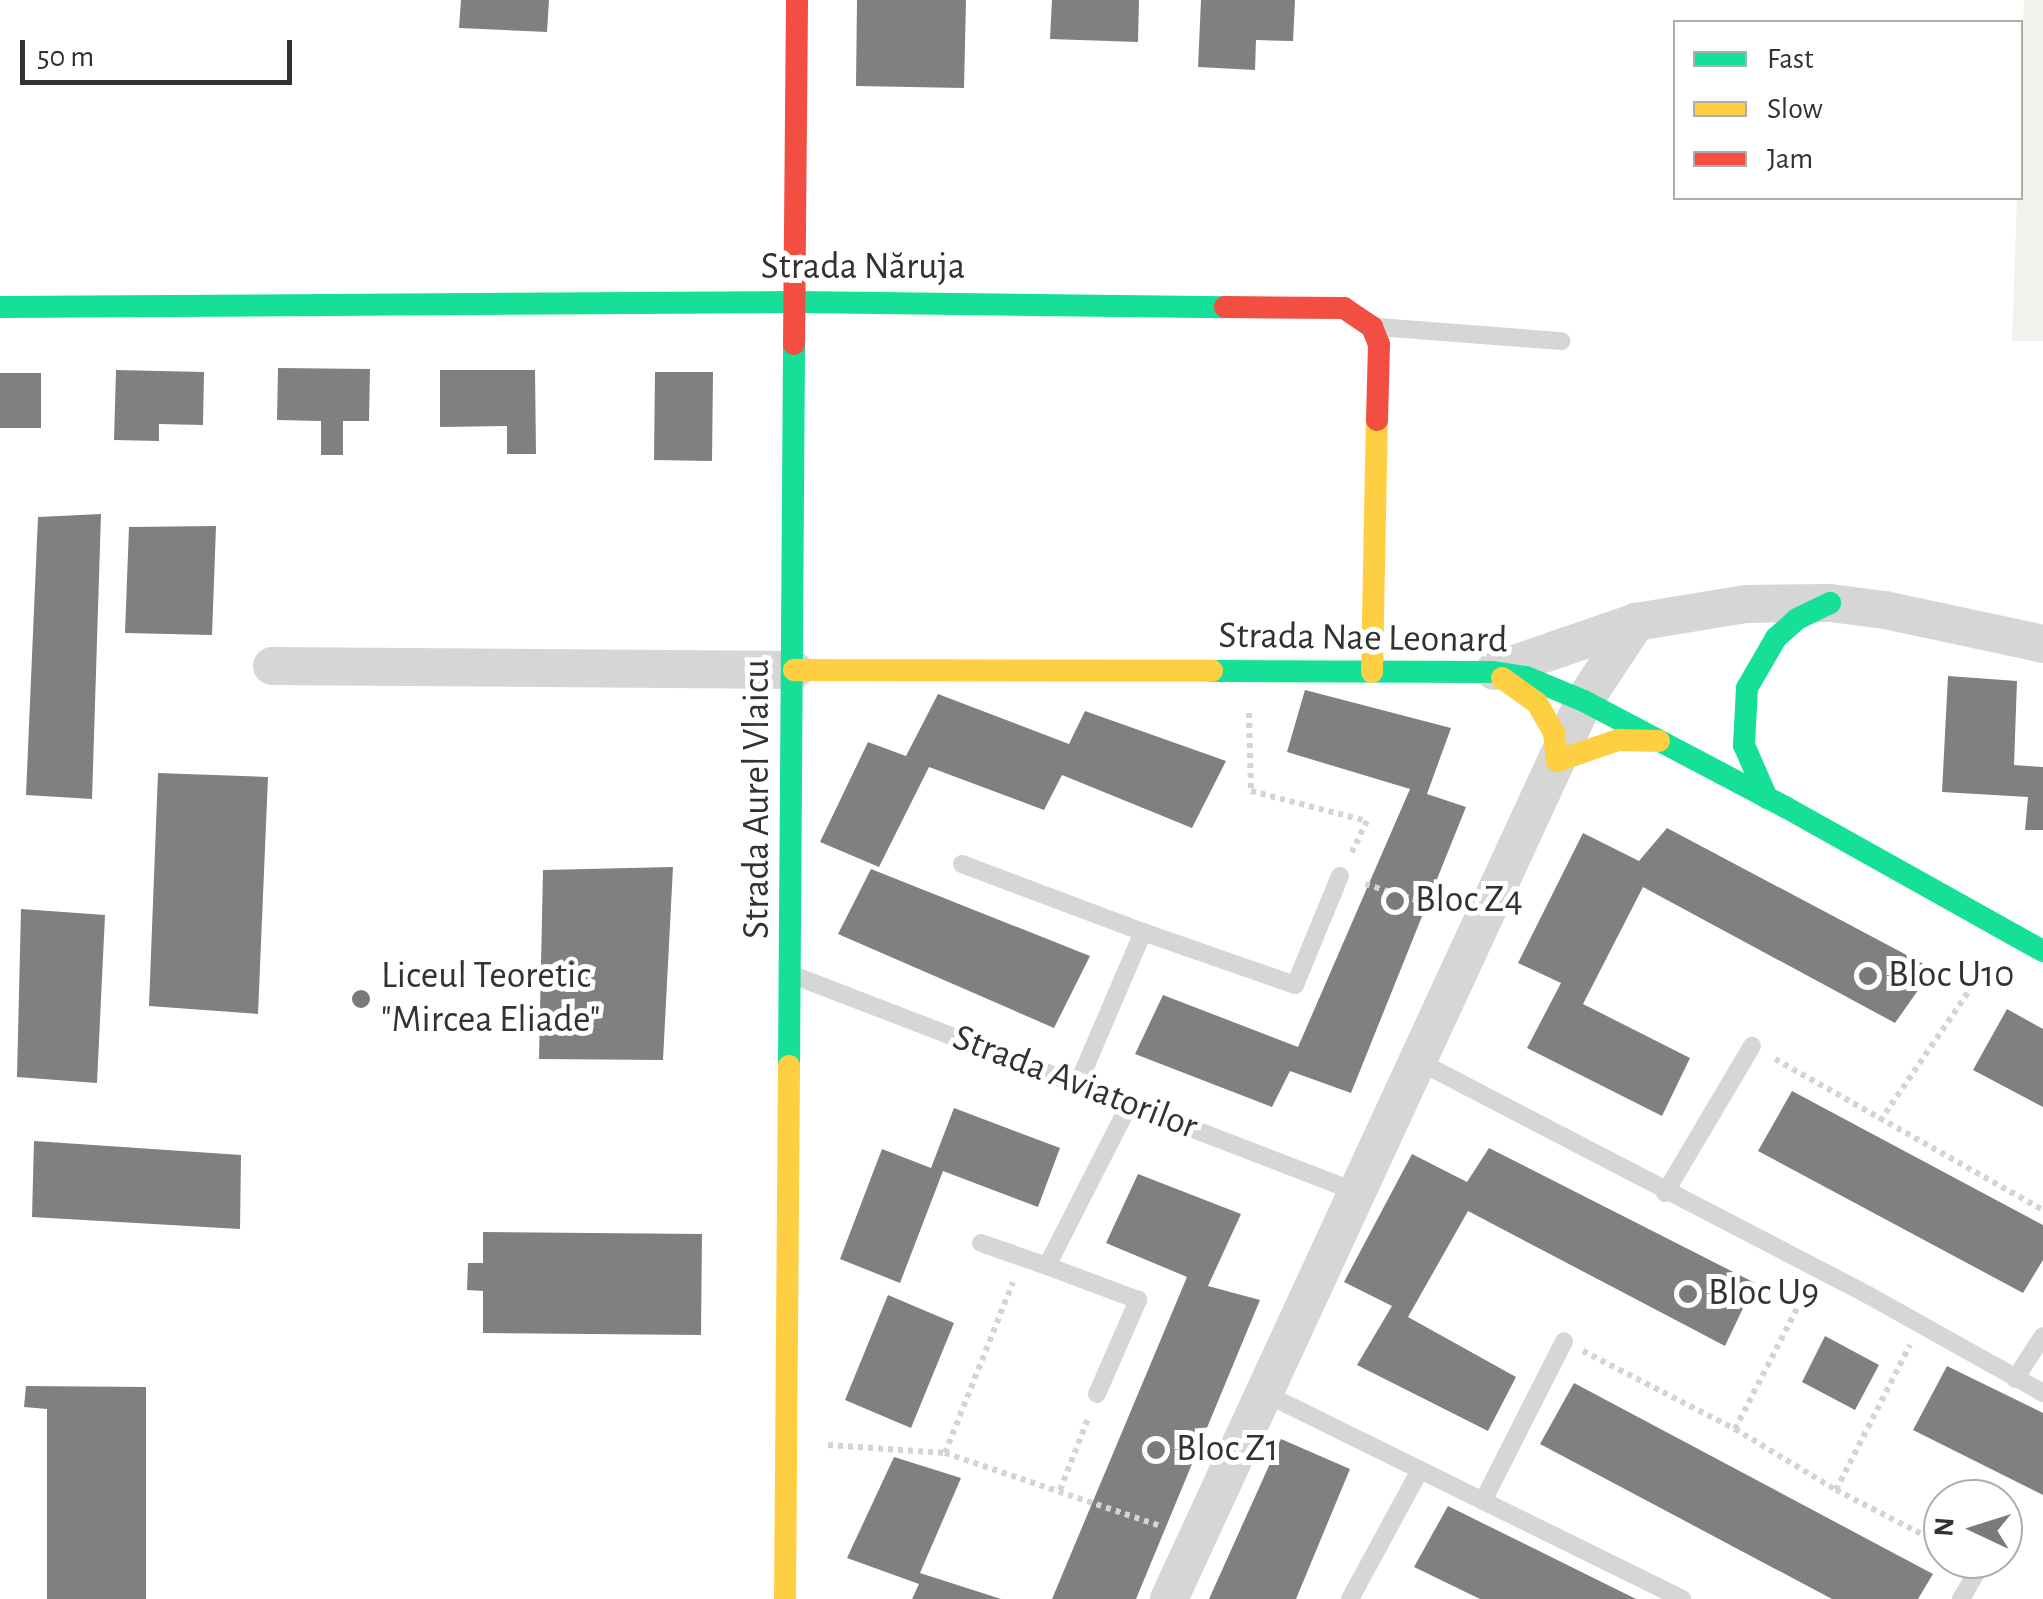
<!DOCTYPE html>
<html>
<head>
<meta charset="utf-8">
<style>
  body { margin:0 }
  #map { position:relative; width:2043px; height:1599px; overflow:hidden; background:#fff; font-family:"Alegreya Sans",sans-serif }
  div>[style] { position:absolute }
  .green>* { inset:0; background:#f0f3ec }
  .building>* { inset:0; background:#808080 }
  .path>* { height:6px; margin-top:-3px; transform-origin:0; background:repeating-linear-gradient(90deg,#d4d4d4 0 5px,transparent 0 10px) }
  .lane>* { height:18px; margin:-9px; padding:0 9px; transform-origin:9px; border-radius:9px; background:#d6d6d6 }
  .street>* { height:38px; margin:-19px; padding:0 19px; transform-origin:19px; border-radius:19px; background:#d6d6d6 }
  .fast>* { height:22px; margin:-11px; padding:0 11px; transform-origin:11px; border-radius:11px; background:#16e098 }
  .slow>* { height:22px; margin:-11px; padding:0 11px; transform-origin:11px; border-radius:11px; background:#ffcf43 }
  .jam>* { height:22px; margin:-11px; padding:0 11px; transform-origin:11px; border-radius:11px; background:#f24e42 }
  .dots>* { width:28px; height:28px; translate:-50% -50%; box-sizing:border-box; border:5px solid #fff; border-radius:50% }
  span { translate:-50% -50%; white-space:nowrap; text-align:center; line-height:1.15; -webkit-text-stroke:10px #fff; paint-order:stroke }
  .street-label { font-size:38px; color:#323232 }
  .poi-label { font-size:38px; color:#323232 }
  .left { translate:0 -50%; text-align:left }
  .legend { position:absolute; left:1673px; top:20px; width:350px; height:180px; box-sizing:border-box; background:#fff; border:2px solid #adadad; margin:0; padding:12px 18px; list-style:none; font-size:30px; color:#323232 }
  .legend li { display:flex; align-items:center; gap:20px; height:50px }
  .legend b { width:50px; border:2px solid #adadad }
  .north { position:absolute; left:1923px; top:1479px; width:100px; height:100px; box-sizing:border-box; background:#fff; border:2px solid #adadad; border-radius:50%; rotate:274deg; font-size:28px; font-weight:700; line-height:40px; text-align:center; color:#323232 }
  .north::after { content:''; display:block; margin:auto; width:35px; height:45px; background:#7a7a7a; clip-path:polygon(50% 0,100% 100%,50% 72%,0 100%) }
  .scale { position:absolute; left:20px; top:40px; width:272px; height:45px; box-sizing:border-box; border:5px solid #323232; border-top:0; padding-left:12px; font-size:30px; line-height:35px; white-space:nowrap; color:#323232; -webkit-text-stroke:8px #fff; paint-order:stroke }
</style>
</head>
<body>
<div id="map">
  <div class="green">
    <div style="clip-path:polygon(2024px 0,2043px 0,2043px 341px,2012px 341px)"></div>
  </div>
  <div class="building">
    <div style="clip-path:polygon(461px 0,549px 0,547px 32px,459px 28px)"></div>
    <div style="clip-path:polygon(857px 0,966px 0,964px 88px,856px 86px)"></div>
    <div style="clip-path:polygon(1052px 0,1139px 0,1138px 42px,1050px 39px)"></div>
    <div style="clip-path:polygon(1201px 0,1295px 0,1293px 41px,1256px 40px,1255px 70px,1198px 67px)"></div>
    <div style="clip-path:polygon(278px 368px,370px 369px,369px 421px,343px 421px,343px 455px,321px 455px,321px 421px,277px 420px)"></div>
    <div style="clip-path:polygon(116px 370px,204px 372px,203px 425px,159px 424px,159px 441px,114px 440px)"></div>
    <div style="clip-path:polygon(440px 370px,535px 370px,536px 454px,507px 454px,507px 426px,440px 427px)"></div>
    <div style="clip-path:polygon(655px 372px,713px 372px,712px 461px,654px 460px)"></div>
    <div style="clip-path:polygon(0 373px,41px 373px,41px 428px,0 428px)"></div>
    <div style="clip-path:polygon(101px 514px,92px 799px,26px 795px,38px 517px)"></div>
    <div style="clip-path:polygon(216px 526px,212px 635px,125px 633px,129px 527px)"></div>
    <div style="clip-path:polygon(1948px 676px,2017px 681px,2014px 765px,2043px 767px,2043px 830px,2025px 830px,2028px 797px,1942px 792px)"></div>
    <div style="clip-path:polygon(1305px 690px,1451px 728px,1427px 794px,1466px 807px,1351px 1093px,1290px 1071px,1272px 1107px,1135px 1054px,1163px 995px,1298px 1047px,1410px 789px,1287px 752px)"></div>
    <div style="clip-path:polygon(938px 694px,1069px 744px,1085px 711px,1226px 761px,1192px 828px,1062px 775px,1044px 810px,929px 767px,879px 867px,820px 842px,868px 742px,906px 756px)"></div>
    <div style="clip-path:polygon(158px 773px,268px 777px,258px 1014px,149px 1006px)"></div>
    <div style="clip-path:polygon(1667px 828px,1933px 969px,1895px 1023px,1643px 887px,1583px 1004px,1690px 1058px,1662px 1116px,1527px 1048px,1561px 983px,1518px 963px,1583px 833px,1639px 861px)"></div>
    <div style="clip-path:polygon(673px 867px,663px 1060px,539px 1059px,543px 870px)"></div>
    <div style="clip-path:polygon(871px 869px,1090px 956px,1054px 1028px,838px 934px)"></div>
    <div style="clip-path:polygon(21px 909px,105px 915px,97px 1083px,17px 1077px)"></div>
    <div style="clip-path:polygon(2007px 1009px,2043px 1029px,2043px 1107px,1973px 1070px)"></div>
    <div style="clip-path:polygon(1792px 1091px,2043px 1225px,2043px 1260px,2023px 1293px,1758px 1151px)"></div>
    <div style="clip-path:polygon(954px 1108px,1060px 1148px,1038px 1207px,943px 1171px,900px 1283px,840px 1259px,882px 1149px,931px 1168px)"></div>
    <div style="clip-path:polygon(34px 1141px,241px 1155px,240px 1229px,32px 1217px)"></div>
    <div style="clip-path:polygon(1489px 1148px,1755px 1283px,1725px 1346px,1468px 1211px,1408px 1317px,1516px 1377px,1488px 1431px,1357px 1365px,1392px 1306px,1344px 1282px,1412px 1154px,1467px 1182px)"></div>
    <div style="clip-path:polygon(1138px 1174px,1241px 1214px,1208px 1286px,1260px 1300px,1136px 1599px,1052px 1599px,1187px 1277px,1106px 1243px)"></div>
    <div style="clip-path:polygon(483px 1232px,702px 1234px,701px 1335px,483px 1333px,483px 1291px,467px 1290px,468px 1263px,483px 1263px)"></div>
    <div style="clip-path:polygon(888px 1295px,954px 1323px,911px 1428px,845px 1400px)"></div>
    <div style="clip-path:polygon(1825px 1336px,1879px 1365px,1855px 1410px,1802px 1382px)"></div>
    <div style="clip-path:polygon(1947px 1366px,2043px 1413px,2043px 1495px,1913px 1430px)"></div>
    <div style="clip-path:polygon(1574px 1383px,1933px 1574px,1918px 1599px,1832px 1599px,1540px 1444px)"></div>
    <div style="clip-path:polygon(26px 1386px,146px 1387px,146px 1599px,47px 1599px,47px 1409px,24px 1407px)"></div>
    <div style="clip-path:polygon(1281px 1439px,1350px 1469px,1296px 1599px,1209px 1599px)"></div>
    <div style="clip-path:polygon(894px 1457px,961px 1478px,920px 1573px,1001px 1599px,912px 1599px,919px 1584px,847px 1558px)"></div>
    <div style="clip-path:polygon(1448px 1506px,1636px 1599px,1480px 1599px,1414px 1567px)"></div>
  </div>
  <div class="path">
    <div style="left:1249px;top:713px;width:78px;rotate:88.5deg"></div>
    <div style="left:1251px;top:791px;width:120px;rotate:14.5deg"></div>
    <div style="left:1367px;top:821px;width:39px;rotate:116deg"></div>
    <div style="left:1365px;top:884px;width:87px;rotate:17.4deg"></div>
    <div style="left:1775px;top:1059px;width:308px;rotate:29.4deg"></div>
    <div style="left:1880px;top:1121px;width:189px;rotate:-55.6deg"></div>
    <div style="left:1583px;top:1351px;width:171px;rotate:27.2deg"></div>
    <div style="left:1735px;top:1429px;width:118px;rotate:31.1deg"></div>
    <div style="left:1836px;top:1490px;width:120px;rotate:27.2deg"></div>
    <div style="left:1735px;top:1429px;width:155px;rotate:-62.8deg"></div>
    <div style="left:828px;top:1445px;width:117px;rotate:3.9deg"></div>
    <div style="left:945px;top:1453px;width:230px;rotate:18.7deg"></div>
    <div style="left:945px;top:1453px;width:184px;rotate:-68.3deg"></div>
    <div style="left:1060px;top:1490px;width:79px;rotate:-68.6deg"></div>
    <div style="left:1836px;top:1490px;width:163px;rotate:-63deg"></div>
  </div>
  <div class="lane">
    <div style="left:1378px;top:327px;width:184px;rotate:4.4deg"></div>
    <div style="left:962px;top:864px;width:193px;rotate:20.6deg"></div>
    <div style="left:1143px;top:932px;width:165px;rotate:113.2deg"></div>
    <div style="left:1143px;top:932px;width:161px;rotate:19.2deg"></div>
    <div style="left:1295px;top:985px;width:118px;rotate:-67.6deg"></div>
    <div style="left:798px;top:977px;width:599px;rotate:21.04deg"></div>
    <div style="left:1418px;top:1061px;width:507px;rotate:27.47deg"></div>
    <div style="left:1868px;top:1295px;width:201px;rotate:29.2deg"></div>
    <div style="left:1665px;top:1193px;width:171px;rotate:-59.4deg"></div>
    <div style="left:981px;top:1243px;width:70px;rotate:19.2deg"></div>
    <div style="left:2015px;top:1379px;width:51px;rotate:-56.9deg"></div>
    <div style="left:1264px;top:1393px;width:466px;rotate:26.2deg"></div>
    <div style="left:1097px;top:1394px;width:103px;rotate:-66.4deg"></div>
    <div style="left:1138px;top:1300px;width:97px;rotate:-159.5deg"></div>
    <div style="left:1047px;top:1266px;width:183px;rotate:-63deg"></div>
    <div style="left:1483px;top:1501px;width:179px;rotate:-63.1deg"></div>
    <div style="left:1350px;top:1599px;width:147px;rotate:-61.5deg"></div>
    <div style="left:1961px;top:1599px;width:39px;rotate:-60deg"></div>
  </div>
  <div class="street">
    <div style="left:272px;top:666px;width:522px;rotate:0.44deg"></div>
    <div style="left:1494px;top:671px;width:150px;rotate:-19deg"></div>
    <div style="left:1636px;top:622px;width:111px;rotate:-9.3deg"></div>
    <div style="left:1746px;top:604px;width:84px;rotate:-0.7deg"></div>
    <div style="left:1830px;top:603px;width:55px;rotate:7.3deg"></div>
    <div style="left:1885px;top:610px;width:162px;rotate:12.1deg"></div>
    <div style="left:1169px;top:1599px;width:989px;rotate:-65.2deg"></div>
    <div style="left:1584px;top:701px;width:95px;rotate:-56.6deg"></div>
  </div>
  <div class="fast">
    <div style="left:0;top:307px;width:796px;rotate:-0.36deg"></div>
    <div style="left:796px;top:302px;width:429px;rotate:0.7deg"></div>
    <div style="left:1212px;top:671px;width:281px;rotate:0.2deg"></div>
    <div style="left:1493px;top:672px;width:33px;rotate:9deg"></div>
    <div style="left:1526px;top:677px;width:63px;rotate:22.5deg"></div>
    <div style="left:1584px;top:701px;width:229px;rotate:27.8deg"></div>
    <div style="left:1787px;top:808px;width:293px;rotate:29.2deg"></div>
    <div style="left:1767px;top:798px;width:58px;rotate:-113.5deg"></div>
    <div style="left:1744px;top:745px;width:57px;rotate:-87deg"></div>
    <div style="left:1747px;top:688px;width:58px;rotate:-59.9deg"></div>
    <div style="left:1776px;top:638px;width:28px;rotate:-42deg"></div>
    <div style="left:1797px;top:619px;width:37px;rotate:-26deg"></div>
    <div style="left:789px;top:1066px;width:722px;rotate:-89.6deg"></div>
  </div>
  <div class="slow">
    <div style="left:794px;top:670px;width:418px;rotate:0.1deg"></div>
    <div style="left:1372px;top:672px;width:252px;rotate:-88.9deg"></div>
    <div style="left:1502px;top:678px;width:43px;rotate:35.5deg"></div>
    <div style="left:1537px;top:703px;width:34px;rotate:60deg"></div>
    <div style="left:1554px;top:733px;width:28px;rotate:84deg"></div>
    <div style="left:1557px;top:761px;width:65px;rotate:-19deg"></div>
    <div style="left:1618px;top:740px;width:41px;rotate:1.4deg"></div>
    <div style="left:785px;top:1599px;width:533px;rotate:-89.57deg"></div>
  </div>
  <div class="jam">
    <div style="left:1225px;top:307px;width:119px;rotate:0.5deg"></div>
    <div style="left:1344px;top:308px;width:34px;rotate:34deg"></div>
    <div style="left:1372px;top:327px;width:18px;rotate:68deg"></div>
    <div style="left:1379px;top:344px;width:76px;rotate:91.5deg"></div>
    <div style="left:794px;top:344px;width:344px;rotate:-89.5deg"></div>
  </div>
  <div class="dots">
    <div style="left:1395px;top:901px;background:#7a7a7a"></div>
    <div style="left:1868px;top:976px;background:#7a7a7a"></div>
    <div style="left:361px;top:999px;background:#7a7a7a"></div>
    <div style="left:1688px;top:1294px;background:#7a7a7a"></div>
    <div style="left:1156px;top:1450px;background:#7a7a7a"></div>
  </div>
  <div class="street-label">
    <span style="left:863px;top:268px">Strada Năruja</span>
    <span style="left:1363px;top:639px;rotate:1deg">Strada Nae Leonard</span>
    <span style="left:758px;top:799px;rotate:-90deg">Strada Aurel Vlaicu</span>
    <span style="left:1075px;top:1083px;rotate:21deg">Strada Aviatorilor</span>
  </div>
  <div class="poi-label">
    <span class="left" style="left:1415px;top:901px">Bloc Z4</span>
    <span class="left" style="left:1888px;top:976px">Bloc U10</span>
    <span class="left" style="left:381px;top:999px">Liceul Teoretic<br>"Mircea Eliade"</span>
    <span class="left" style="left:1708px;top:1294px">Bloc U9</span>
    <span class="left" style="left:1176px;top:1450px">Bloc Z1</span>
  </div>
  <ul class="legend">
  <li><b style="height:12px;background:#16e098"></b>Fast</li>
  <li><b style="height:12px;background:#ffcf43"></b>Slow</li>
  <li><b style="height:12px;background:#f24e42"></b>Jam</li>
  </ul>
  <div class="north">N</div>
  <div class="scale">50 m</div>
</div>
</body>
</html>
